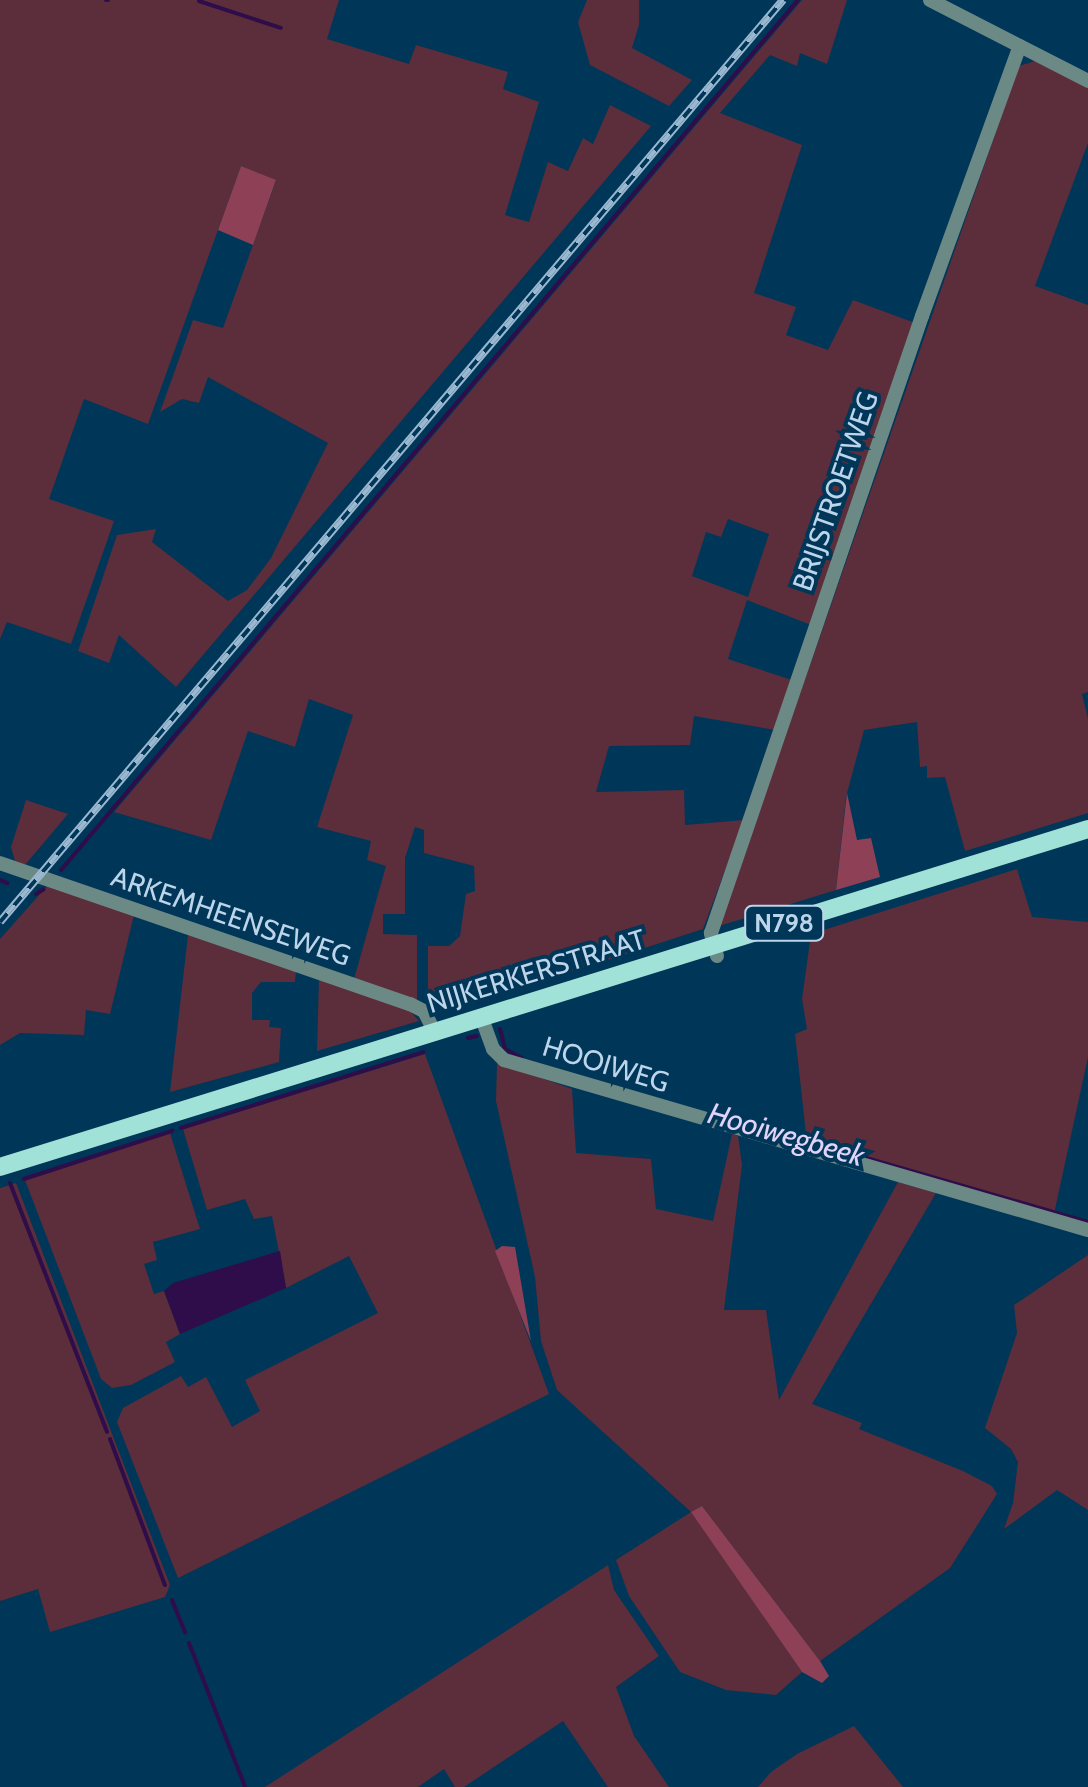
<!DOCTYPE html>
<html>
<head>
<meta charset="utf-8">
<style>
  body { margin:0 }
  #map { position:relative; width:1088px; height:1787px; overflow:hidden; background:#003658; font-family:Cabin,sans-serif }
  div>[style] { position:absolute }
  .green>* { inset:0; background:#5c2d3a }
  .forest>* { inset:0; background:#8e4057 }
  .water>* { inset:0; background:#2e0d4a }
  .stream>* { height:4px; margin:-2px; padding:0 2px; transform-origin:2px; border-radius:2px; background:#2e0d4a }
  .minor>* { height:14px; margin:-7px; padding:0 7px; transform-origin:7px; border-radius:7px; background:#6c8a85 }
  .major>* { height:18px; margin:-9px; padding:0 9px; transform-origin:9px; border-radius:9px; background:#a1e2d8 }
  .rail>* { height:8px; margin-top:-4px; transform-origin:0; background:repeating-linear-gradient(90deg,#003658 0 11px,#9ab8d0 0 22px); box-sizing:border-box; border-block:2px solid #9ab8d0 }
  span { translate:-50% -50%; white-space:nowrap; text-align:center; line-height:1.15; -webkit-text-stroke:8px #003658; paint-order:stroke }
  .shield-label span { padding:2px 8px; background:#003658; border:2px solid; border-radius:8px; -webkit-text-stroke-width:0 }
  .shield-label { font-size:25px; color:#bcd5ea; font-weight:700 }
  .street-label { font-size:28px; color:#bcd5ea }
  .water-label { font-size:30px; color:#e2d3f9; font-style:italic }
</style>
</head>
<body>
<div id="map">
  <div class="green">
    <div style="clip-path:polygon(0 0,339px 0,327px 39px,409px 64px,416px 45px,508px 72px,503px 89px,539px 102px,505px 215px,529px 222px,548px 162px,568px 171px,583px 138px,593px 144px,610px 105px,651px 126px,176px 687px,119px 635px,109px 663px,78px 651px,117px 535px,156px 529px,152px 542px,228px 601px,247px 590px,271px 558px,328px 443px,208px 377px,199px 403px,182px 399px,160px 412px,193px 320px,223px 328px,276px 181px,241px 166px,148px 424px,84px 399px,49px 499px,114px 521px,71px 644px,7px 622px,0 639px)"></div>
    <div style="clip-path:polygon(587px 0,639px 0,639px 25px,632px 48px,692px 80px,669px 106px,590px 65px,578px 22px)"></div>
    <div style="clip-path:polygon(evenodd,802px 0,847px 0,827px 64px,800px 53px,797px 66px,770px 55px,720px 113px,802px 145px,754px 293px,796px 307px,786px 335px,828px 350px,853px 300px,915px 323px,811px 625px,747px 600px,728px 659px,792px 680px,775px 730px,694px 716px,690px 745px,609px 746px,596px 792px,684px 790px,685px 825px,744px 820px,703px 929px,454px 1010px,428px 1005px,428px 946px,449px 946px,460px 936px,466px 894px,475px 891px,474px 866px,424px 853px,424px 830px,415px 827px,405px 858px,405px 914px,383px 914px,383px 934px,417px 935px,417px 1001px,354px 979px,386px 866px,367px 860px,371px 841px,317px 827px,353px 715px,309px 699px,295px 747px,248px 731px,211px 840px,114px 812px,802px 0,728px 519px,769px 534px,748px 597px,692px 576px,706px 532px,721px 537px,728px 519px)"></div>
    <div style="clip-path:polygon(1035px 61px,1088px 87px,1088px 143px,1035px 286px,1088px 305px,1088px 692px,1082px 694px,1088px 719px,1088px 813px,965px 851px,945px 777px,927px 778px,927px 766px,920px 767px,917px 722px,864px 730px,846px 797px,836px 890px,719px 926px,1019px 66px)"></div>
    <div style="clip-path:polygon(26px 800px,68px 814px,25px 865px,15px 861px,11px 847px)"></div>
    <div style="clip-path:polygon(1017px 869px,1032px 917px,1088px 922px,1088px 1057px,1054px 1214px,807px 1143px,795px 1034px,807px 1029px,802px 999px,811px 934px)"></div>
    <div style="clip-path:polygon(48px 885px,134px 915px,110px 1014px,86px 1010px,84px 1035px,20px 1033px,0 1045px,0 939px)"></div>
    <div style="clip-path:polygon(188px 935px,296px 971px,295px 982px,261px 982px,252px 993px,252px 1020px,270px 1020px,269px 1027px,281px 1028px,279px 1062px,170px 1092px)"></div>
    <div style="clip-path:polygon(319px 979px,410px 1011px,419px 1021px,317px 1051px)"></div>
    <div style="clip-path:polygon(425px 1054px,549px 1394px,178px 1578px,117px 1422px,123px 1408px,181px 1376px,188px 1387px,206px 1377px,232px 1427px,260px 1411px,245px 1380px,378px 1313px,349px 1256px,286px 1288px,272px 1216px,254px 1219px,245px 1199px,207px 1210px,183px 1129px)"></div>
    <div style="clip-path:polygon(497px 1062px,572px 1089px,576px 1153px,651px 1159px,656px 1209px,713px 1221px,732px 1134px,738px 1136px,742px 1165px,724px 1310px,766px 1310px,779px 1400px,898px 1182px,936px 1193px,812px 1404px,862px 1423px,859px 1429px,963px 1471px,992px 1486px,997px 1494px,950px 1568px,820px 1661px,702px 1506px,692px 1512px,802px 1672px,776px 1695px,726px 1690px,680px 1672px,629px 1596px,616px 1560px,691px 1512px,557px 1390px,541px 1341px,535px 1277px,496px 1101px)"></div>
    <div style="clip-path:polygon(170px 1133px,200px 1229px,153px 1242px,157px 1260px,144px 1264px,154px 1294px,164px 1291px,180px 1334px,166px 1342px,175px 1362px,131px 1385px,112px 1388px,101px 1379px,25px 1180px)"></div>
    <div style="clip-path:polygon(16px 1183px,170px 1585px,165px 1597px,50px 1632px,38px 1589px,0 1601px,0 1188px)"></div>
    <div style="clip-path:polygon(1088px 1255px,1088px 1510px,1057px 1490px,1004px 1529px,1013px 1503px,1018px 1462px,1011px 1449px,985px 1428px,1017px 1333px,1014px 1305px)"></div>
    <div style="clip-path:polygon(608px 1565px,614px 1590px,659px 1656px,616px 1687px,634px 1736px,669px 1787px,608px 1787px,563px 1721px,464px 1787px,455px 1787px,444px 1769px,418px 1787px,265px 1787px)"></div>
    <div style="clip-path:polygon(854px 1726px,903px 1787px,758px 1787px,771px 1772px,797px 1754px)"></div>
  </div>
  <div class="forest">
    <div style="clip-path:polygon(241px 166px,276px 180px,253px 245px,218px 230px)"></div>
    <div style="clip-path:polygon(847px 793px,857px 840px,871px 838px,880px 877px,836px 890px)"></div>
    <div style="clip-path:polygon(502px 1246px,515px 1247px,531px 1341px,495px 1251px)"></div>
    <div style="clip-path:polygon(702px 1506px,820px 1661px,829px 1676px,822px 1683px,802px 1672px,691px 1512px)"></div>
  </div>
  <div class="water">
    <div style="clip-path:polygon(280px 1251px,286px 1288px,180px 1334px,164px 1291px,173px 1283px)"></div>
  </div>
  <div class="stream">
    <div style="left:106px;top:0;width:2px"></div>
    <div style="left:199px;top:1px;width:86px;rotate:18.2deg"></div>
    <div style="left:61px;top:870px;width:1140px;rotate:-49.73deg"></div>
    <div style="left:0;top:880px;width:8px;rotate:23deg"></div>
    <div style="left:36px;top:894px;width:9px;rotate:-32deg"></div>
    <div style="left:500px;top:1029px;width:21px;rotate:76deg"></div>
    <div style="left:505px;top:1049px;width:19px;rotate:28deg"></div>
    <div style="left:468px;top:1038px;width:9px;rotate:-13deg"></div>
    <div style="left:181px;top:1128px;width:254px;rotate:-17.4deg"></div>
    <div style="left:804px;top:1140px;width:296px;rotate:16.1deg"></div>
    <div style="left:24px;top:1179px;width:156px;rotate:-18deg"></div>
    <div style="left:10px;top:1183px;width:267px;rotate:68.7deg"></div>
    <div style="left:110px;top:1439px;width:156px;rotate:69.4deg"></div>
    <div style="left:172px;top:1600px;width:35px;rotate:68deg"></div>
    <div style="left:189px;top:1643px;width:155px;rotate:68.7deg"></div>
  </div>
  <div class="minor">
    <div style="left:930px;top:0;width:178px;rotate:27.1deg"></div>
    <div style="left:0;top:863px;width:434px;rotate:19deg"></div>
    <div style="left:410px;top:1004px;width:16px;rotate:27deg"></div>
    <div style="left:424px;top:1011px;width:22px;rotate:63deg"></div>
    <div style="left:717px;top:956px;width:24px;rotate:-105deg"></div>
    <div style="left:711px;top:933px;width:652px;rotate:-71.12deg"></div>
    <div style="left:922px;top:316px;width:287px;rotate:-70.1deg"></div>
    <div style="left:481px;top:1016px;width:35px;rotate:70deg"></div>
    <div style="left:493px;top:1049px;width:16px;rotate:45deg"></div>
    <div style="left:504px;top:1060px;width:608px;rotate:16.23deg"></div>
  </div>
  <div class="major">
    <div style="left:0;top:1167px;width:1139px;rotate:-17.26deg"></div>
  </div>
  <div class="rail">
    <div style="left:0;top:922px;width:1210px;rotate:-49.66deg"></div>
  </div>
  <div class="shield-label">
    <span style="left:784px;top:923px">N798</span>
  </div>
  <div class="street-label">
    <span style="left:835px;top:491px;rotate:-71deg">BRIJSTROETWEG</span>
    <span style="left:231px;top:916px;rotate:19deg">ARKEMHEENSEWEG</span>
    <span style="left:536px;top:971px;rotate:-17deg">NIJKERKERSTRAAT</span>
    <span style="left:606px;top:1064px;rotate:17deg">HOOIWEG</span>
  </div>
  <div class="water-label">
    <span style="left:786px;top:1135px;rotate:16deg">Hooiwegbeek</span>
  </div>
</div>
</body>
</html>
